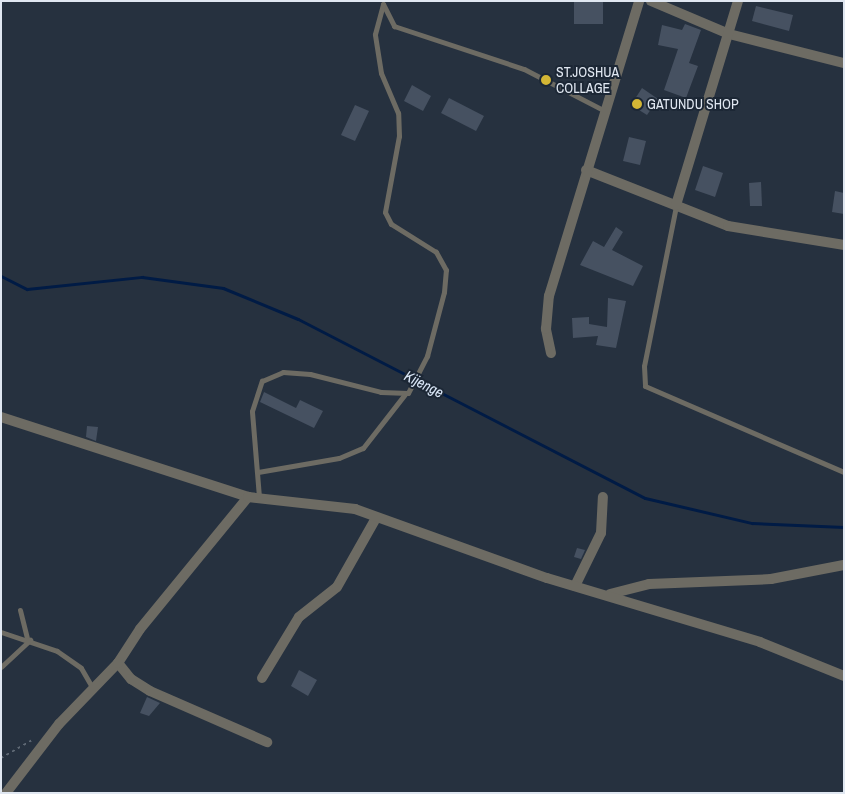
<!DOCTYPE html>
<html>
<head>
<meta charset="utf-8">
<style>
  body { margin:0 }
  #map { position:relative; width:845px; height:794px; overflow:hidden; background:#26313f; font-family:"Archivo Narrow",sans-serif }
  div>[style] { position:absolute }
  .stream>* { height:3px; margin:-1.5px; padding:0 1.5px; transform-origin:1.5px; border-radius:1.5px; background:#001b45 }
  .building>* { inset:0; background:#465161 }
  .path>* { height:2px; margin-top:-1px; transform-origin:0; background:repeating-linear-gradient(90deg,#5f6975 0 2.5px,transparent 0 6.5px) }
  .lane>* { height:5px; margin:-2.5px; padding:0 2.5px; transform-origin:2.5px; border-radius:2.5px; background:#6d6b63 }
  .street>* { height:10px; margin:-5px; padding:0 5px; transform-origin:5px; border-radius:5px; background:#6d6b63 }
  .dots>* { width:14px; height:14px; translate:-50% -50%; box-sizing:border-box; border:2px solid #1c2735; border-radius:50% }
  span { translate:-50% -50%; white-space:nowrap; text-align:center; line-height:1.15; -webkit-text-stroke:4px #1c2735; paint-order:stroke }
  .poi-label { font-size:14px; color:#e0e7f1 }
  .left { translate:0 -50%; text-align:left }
  .water-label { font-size:15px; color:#d9e6f7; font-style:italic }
  .frame { position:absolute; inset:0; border:2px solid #e0e7f1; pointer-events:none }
</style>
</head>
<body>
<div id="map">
  <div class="stream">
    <div style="left:1px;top:276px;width:29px;rotate:27deg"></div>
    <div style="left:27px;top:289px;width:116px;rotate:-6deg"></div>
    <div style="left:142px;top:277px;width:82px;rotate:7.7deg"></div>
    <div style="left:223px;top:288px;width:81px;rotate:22.5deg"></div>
    <div style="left:298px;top:319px;width:390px;rotate:27.3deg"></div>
    <div style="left:645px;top:498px;width:110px;rotate:13.2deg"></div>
    <div style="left:752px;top:523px;width:92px;rotate:2.5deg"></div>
  </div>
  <div class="building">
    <div style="clip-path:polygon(574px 1px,603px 1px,603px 24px,574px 24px)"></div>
    <div style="clip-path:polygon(756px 6px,793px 15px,789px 31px,752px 21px)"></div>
    <div style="clip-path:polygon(685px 24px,701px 30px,689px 63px,698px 66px,686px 98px,664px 90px,678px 49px,658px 45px,662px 25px,682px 30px)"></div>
    <div style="clip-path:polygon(412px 85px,431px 96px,423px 111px,404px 101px)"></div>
    <div style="clip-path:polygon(642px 88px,658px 99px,647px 115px,631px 105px)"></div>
    <div style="clip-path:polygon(449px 98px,484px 116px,476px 131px,441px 113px)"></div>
    <div style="clip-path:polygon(355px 105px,369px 111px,355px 141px,341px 135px)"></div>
    <div style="clip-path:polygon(629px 137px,646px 141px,640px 165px,623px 161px)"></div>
    <div style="clip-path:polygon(703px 166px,723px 173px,715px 197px,695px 190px)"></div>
    <div style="clip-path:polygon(761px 182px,762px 206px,750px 206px,749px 183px)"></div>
    <div style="clip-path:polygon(835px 191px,844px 193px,844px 214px,832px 212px)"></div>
    <div style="clip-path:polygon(616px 227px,623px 232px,612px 250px,643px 266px,633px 286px,580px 265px,593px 241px,604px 247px)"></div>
    <div style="clip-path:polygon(608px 298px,626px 301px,616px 348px,596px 345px,598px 336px,573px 338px,572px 318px,589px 317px,589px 324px,607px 327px)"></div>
    <div style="clip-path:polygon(264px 392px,296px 408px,300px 400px,323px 411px,314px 428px,260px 402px)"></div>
    <div style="clip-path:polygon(87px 426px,98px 427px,96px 441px,86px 437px)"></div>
    <div style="clip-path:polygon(577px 548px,585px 550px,581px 559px,574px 557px)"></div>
    <div style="clip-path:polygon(299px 670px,317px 680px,308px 696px,291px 686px)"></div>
    <div style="clip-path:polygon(147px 697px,160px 703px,149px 716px,140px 713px)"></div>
  </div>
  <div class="path">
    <div style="left:1px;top:758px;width:38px;rotate:-30deg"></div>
  </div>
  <div class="lane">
    <div style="left:383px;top:4px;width:25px;rotate:63deg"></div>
    <div style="left:394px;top:26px;width:137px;rotate:18.3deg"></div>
    <div style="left:524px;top:69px;width:91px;rotate:27.4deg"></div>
    <div style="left:676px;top:206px;width:163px;rotate:101.3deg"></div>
    <div style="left:644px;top:366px;width:20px;rotate:87deg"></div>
    <div style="left:645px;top:386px;width:217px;rotate:23.4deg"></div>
    <div style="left:258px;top:472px;width:82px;rotate:-9.8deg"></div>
    <div style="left:339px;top:458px;width:26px;rotate:-23deg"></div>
    <div style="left:363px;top:448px;width:68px;rotate:-52.1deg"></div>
    <div style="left:259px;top:497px;width:86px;rotate:-94.7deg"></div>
    <div style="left:252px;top:411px;width:32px;rotate:-72deg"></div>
    <div style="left:262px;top:381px;width:23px;rotate:-23deg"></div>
    <div style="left:283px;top:372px;width:27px;rotate:4deg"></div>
    <div style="left:310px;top:374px;width:73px;rotate:14.2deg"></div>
    <div style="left:381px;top:392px;width:27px;rotate:2deg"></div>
    <div style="left:408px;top:393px;width:42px;rotate:-62.8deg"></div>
    <div style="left:427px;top:356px;width:66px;rotate:-75.1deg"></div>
    <div style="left:444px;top:292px;width:22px;rotate:-85deg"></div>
    <div style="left:446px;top:270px;width:21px;rotate:-119deg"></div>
    <div style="left:436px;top:252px;width:53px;rotate:-148.1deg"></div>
    <div style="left:391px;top:224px;width:13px;rotate:-117deg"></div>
    <div style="left:385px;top:212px;width:77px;rotate:-79.6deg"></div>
    <div style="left:399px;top:136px;width:23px;rotate:-92deg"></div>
    <div style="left:398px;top:113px;width:43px;rotate:-113deg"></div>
    <div style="left:381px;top:73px;width:39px;rotate:-99deg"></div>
    <div style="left:375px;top:34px;width:31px;rotate:-75deg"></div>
    <div style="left:20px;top:610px;width:30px;rotate:76deg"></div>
    <div style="left:1px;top:632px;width:59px;rotate:18.7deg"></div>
    <div style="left:57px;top:651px;width:29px;rotate:35deg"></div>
    <div style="left:81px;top:668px;width:24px;rotate:60deg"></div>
    <div style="left:1px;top:667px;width:40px;rotate:-43deg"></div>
  </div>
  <div class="street">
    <div style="left:651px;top:1px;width:85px;rotate:22.9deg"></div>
    <div style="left:729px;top:34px;width:119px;rotate:14.2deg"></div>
    <div style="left:586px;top:170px;width:153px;rotate:21.5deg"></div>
    <div style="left:728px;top:226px;width:118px;rotate:9.3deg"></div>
    <div style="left:676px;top:205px;width:213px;rotate:-73.1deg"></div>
    <div style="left:551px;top:353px;width:25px;rotate:-102deg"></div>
    <div style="left:546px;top:329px;width:33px;rotate:-85deg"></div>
    <div style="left:549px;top:296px;width:308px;rotate:-73deg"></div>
    <div style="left:1px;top:417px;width:260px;rotate:17.9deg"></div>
    <div style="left:575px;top:586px;width:59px;rotate:-63.9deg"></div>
    <div style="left:601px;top:533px;width:36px;rotate:-87deg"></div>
    <div style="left:610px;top:594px;width:40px;rotate:-14.4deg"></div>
    <div style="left:649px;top:584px;width:122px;rotate:-2.3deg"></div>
    <div style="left:771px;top:579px;width:74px;rotate:-10.9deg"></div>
    <div style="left:118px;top:663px;width:21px;rotate:51deg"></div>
    <div style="left:131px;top:679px;width:22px;rotate:32deg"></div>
    <div style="left:150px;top:691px;width:128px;rotate:23.6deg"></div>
    <div style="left:262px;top:678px;width:71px;rotate:-58.8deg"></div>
    <div style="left:299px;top:617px;width:48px;rotate:-38.3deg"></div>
    <div style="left:337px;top:587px;width:79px;rotate:-60.5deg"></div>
    <div style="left:6px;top:793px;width:87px;rotate:-52.5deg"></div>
    <div style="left:59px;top:724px;width:85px;rotate:-46deg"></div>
    <div style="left:118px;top:663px;width:40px;rotate:-57.1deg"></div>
    <div style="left:140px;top:629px;width:171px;rotate:-50.7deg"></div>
    <div style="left:248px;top:497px;width:108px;rotate:6.4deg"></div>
    <div style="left:355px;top:509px;width:204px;rotate:19.8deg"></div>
    <div style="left:547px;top:578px;width:222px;rotate:16.7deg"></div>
    <div style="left:760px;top:642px;width:91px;rotate:22deg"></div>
  </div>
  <div class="dots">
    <div style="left:546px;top:80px;background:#d3b635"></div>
    <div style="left:637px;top:104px;background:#d3b635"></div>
  </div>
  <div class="poi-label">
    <span class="left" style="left:556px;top:80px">ST.JOSHUA<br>COLLAGE</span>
    <span class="left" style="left:647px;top:104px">GATUNDU SHOP</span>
  </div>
  <div class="water-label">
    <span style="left:424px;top:384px;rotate:27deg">Kijenge</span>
  </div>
  <div class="frame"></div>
</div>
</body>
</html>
